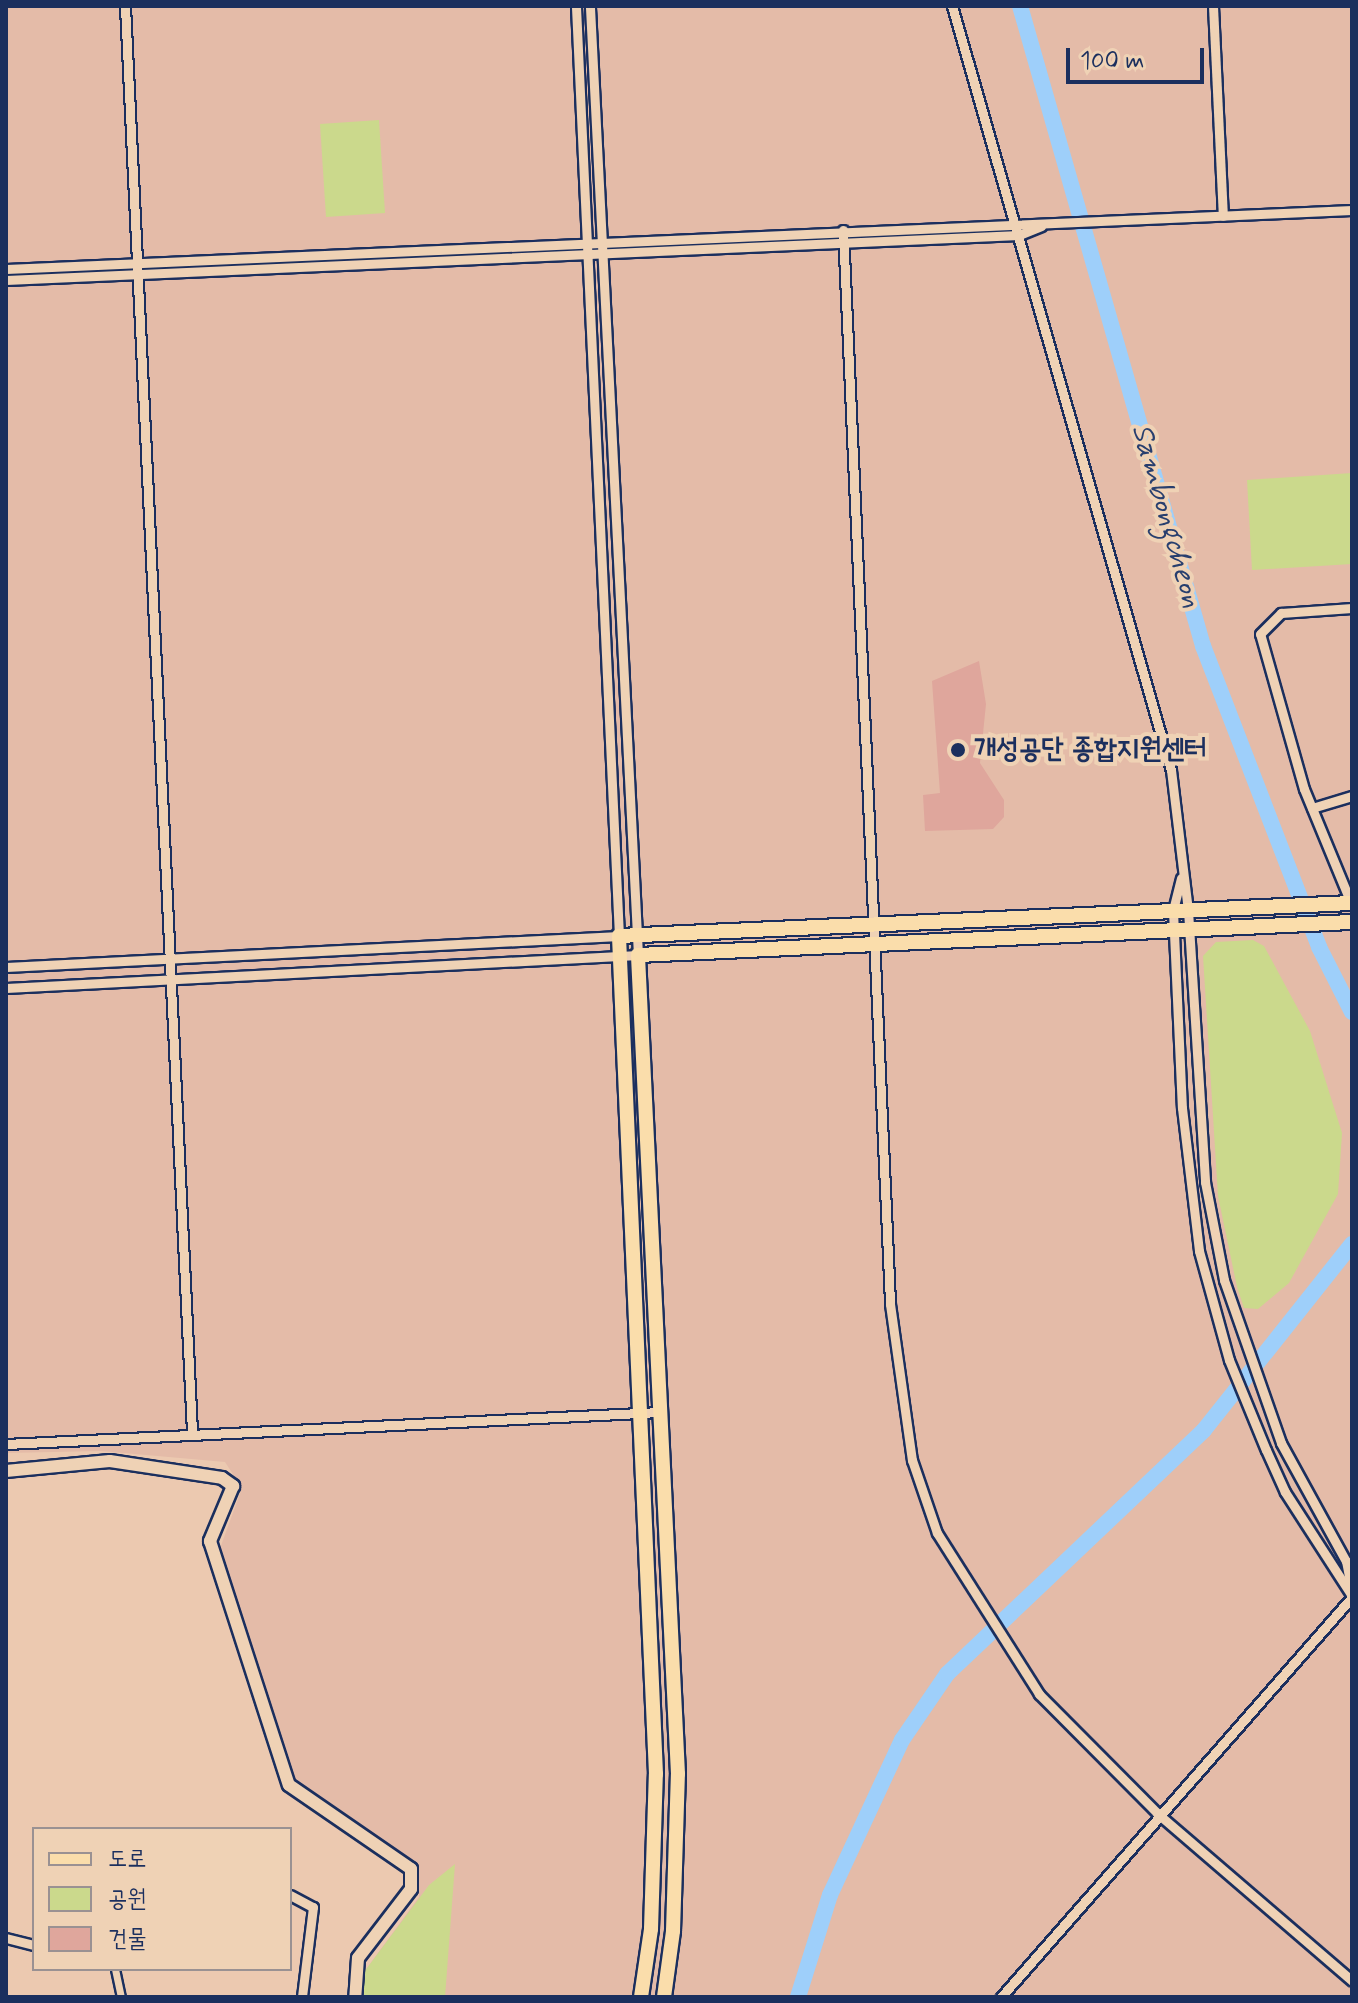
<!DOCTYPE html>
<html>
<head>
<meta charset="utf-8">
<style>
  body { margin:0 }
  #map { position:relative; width:1358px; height:2003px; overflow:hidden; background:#ecc9b0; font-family:Mynerve,"Poor Story",sans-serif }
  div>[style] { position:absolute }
  .built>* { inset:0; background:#e4bba8 }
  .green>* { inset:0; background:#cbd98c }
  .river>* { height:16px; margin:-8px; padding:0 8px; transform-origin:8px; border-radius:8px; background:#9ecffa }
  .building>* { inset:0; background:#dfa69c }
  .roads { filter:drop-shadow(2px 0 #1b2f5e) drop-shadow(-2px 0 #1b2f5e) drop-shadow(0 2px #1b2f5e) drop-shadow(0 -2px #1b2f5e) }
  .pedestrian>* { height:7px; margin:-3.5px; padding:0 3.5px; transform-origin:3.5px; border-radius:3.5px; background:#efd2b5 }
  .minor>* { height:9px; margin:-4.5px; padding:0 4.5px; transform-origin:4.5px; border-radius:4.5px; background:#efd2b5 }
  .tertiary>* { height:12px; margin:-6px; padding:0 6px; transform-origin:6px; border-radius:6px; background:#efd2b5 }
  .primary>* { height:14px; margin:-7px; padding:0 7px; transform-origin:7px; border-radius:7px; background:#faddab }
  .dots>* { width:22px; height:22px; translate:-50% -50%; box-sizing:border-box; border:4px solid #efd2b5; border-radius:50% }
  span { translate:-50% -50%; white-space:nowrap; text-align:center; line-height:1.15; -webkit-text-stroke:8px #efd2b5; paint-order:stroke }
  .poi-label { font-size:28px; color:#1b2f5e; font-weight:700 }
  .left { translate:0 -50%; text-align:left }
  .water-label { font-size:30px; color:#283f6e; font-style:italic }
  .frame { position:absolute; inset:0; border:8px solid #1b2f5e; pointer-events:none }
  .legend { position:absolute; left:32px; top:1827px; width:260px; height:144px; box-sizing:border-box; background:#efd2b5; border:2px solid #9a9192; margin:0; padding:10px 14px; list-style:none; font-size:24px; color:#1b2f5e }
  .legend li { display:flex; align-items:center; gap:16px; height:40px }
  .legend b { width:40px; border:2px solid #9a9192 }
  .scale { position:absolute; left:1066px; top:48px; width:138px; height:36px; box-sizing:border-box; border:4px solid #1b2f5e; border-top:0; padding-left:10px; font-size:24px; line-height:28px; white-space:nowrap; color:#1b2f5e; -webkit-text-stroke:6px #efd2b5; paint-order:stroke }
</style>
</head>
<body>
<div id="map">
  <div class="built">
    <div style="clip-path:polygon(6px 6px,1352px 6px,1352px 1997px,364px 1997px,364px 1972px,419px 1897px,418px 1863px,296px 1783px,219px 1551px,242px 1488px,225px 1462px,101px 1451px,6px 1453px)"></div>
  </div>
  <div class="green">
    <div style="clip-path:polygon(379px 120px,385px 213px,326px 217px,320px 124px)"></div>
    <div style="clip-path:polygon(1352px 473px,1352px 564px,1252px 570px,1247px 480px)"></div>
    <div style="clip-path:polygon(1216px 942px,1253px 940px,1264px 946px,1310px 1031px,1342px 1133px,1338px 1194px,1289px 1283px,1258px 1309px,1244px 1308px,1237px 1287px,1218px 1196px,1203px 956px)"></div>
    <div style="clip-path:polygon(455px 1864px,445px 1997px,364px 1997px,364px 1972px,429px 1885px)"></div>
  </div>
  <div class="river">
    <div style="left:1020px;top:6px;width:666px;rotate:74.04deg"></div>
    <div style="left:1203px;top:646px;width:323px;rotate:68.9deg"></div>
    <div style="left:1319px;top:947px;width:73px;rotate:63.1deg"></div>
    <div style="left:798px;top:1997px;width:107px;rotate:-72.6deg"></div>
    <div style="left:830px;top:1895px;width:171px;rotate:-65.1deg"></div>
    <div style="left:902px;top:1740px;width:80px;rotate:-55.7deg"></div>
    <div style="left:947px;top:1674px;width:354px;rotate:-43.5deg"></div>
    <div style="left:1204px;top:1430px;width:238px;rotate:-51.5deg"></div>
  </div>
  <div class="building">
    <div style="clip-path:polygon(979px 661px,986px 704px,980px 763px,1004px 800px,1004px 817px,993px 829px,925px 831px,923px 795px,940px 793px,932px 681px)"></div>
  </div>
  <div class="roads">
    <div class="pedestrian">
      <div style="left:115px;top:1969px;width:29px;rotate:78deg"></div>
    </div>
    <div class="minor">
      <div style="left:125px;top:6px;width:1430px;rotate:87.31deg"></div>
      <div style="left:952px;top:6px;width:795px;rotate:74.01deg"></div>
      <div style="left:1171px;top:770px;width:141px;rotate:83.1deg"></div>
      <div style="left:1188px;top:910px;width:273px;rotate:86.4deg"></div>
      <div style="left:1205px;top:1182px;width:100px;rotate:79deg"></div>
      <div style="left:1224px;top:1280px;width:173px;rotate:70.7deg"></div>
      <div style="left:1281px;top:1443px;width:135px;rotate:61.2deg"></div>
      <div style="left:1346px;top:1561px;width:32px;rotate:79deg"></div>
      <div style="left:1213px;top:6px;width:210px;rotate:87.3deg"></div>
      <div style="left:843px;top:230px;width:1075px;rotate:87.49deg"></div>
      <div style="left:890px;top:1304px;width:158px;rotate:82deg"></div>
      <div style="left:912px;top:1460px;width:77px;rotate:71.1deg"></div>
      <div style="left:937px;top:1533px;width:191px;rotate:57.6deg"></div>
      <div style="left:1039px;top:1694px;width:168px;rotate:45.2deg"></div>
      <div style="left:1157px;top:1813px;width:257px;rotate:40.7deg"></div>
      <div style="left:6px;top:269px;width:1347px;rotate:-2.51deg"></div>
      <div style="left:6px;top:280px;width:1014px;rotate:-2.54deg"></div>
      <div style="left:1019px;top:235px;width:24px;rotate:-22deg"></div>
      <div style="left:1312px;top:808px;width:42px;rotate:-16.7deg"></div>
      <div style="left:1181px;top:878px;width:34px;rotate:104deg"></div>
      <div style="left:1173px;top:911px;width:197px;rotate:87.4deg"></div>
      <div style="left:1182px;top:1108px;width:144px;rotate:83.2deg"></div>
      <div style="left:1199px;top:1251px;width:113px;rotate:74.6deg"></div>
      <div style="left:1229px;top:1360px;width:97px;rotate:67.7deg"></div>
      <div style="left:1266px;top:1450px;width:46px;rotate:65.7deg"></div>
      <div style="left:1285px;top:1492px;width:120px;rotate:57.2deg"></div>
      <div style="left:1351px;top:903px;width:123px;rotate:-112.4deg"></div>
      <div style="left:1304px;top:789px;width:161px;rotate:-105.8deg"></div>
      <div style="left:1260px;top:634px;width:30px;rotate:-45deg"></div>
      <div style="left:1281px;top:613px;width:71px;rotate:-4deg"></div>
      <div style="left:6px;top:967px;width:614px;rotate:-2.9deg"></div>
      <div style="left:619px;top:936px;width:931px;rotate:-92.65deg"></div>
      <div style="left:6px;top:988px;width:633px;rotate:-2.99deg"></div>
      <div style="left:638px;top:955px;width:950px;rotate:-92.9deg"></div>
      <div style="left:6px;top:1444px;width:655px;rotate:-2.8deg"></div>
      <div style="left:290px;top:1895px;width:26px;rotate:28deg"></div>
      <div style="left:313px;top:1907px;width:91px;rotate:97deg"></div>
      <div style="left:6px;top:1938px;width:29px;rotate:14deg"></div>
      <div style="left:1001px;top:1997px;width:532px;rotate:-48.73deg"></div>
    </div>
    <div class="tertiary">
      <div style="left:6px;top:1471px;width:104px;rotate:-5.5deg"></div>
      <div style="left:110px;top:1461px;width:113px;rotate:8.6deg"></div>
      <div style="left:222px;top:1478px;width:14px;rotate:36deg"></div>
      <div style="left:233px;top:1486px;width:60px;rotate:112.7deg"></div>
      <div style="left:210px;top:1541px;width:256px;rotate:72.1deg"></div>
      <div style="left:289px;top:1785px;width:148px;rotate:34.5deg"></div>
      <div style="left:411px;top:1869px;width:20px;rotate:90deg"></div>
      <div style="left:411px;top:1889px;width:87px;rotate:127.5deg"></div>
      <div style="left:358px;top:1958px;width:39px;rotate:94deg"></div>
    </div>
    <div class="primary">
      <div style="left:641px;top:1997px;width:69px;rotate:-81.6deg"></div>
      <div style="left:651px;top:1929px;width:155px;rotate:-88.2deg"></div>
      <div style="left:656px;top:1774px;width:839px;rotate:-92.53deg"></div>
      <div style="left:619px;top:936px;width:734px;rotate:-2.58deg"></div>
      <div style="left:664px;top:1997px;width:67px;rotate:-82.2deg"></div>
      <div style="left:673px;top:1931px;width:157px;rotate:-88.2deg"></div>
      <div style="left:678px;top:1774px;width:820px;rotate:-92.8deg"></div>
      <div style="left:638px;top:955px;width:715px;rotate:-2.65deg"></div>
    </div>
  </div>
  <div class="dots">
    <div style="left:958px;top:750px;background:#1b2f5e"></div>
  </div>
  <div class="poi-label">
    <span class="left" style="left:974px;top:750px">개성공단 종합지원센터</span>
  </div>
  <div class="water-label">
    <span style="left:1166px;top:516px;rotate:74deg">Sambongcheon</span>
  </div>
  <div class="frame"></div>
  <ul class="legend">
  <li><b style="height:10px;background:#faddab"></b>도로</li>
  <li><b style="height:22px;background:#cbd98c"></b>공원</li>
  <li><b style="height:22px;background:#dfa69c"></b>건물</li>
  </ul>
  <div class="scale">100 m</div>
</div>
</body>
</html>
